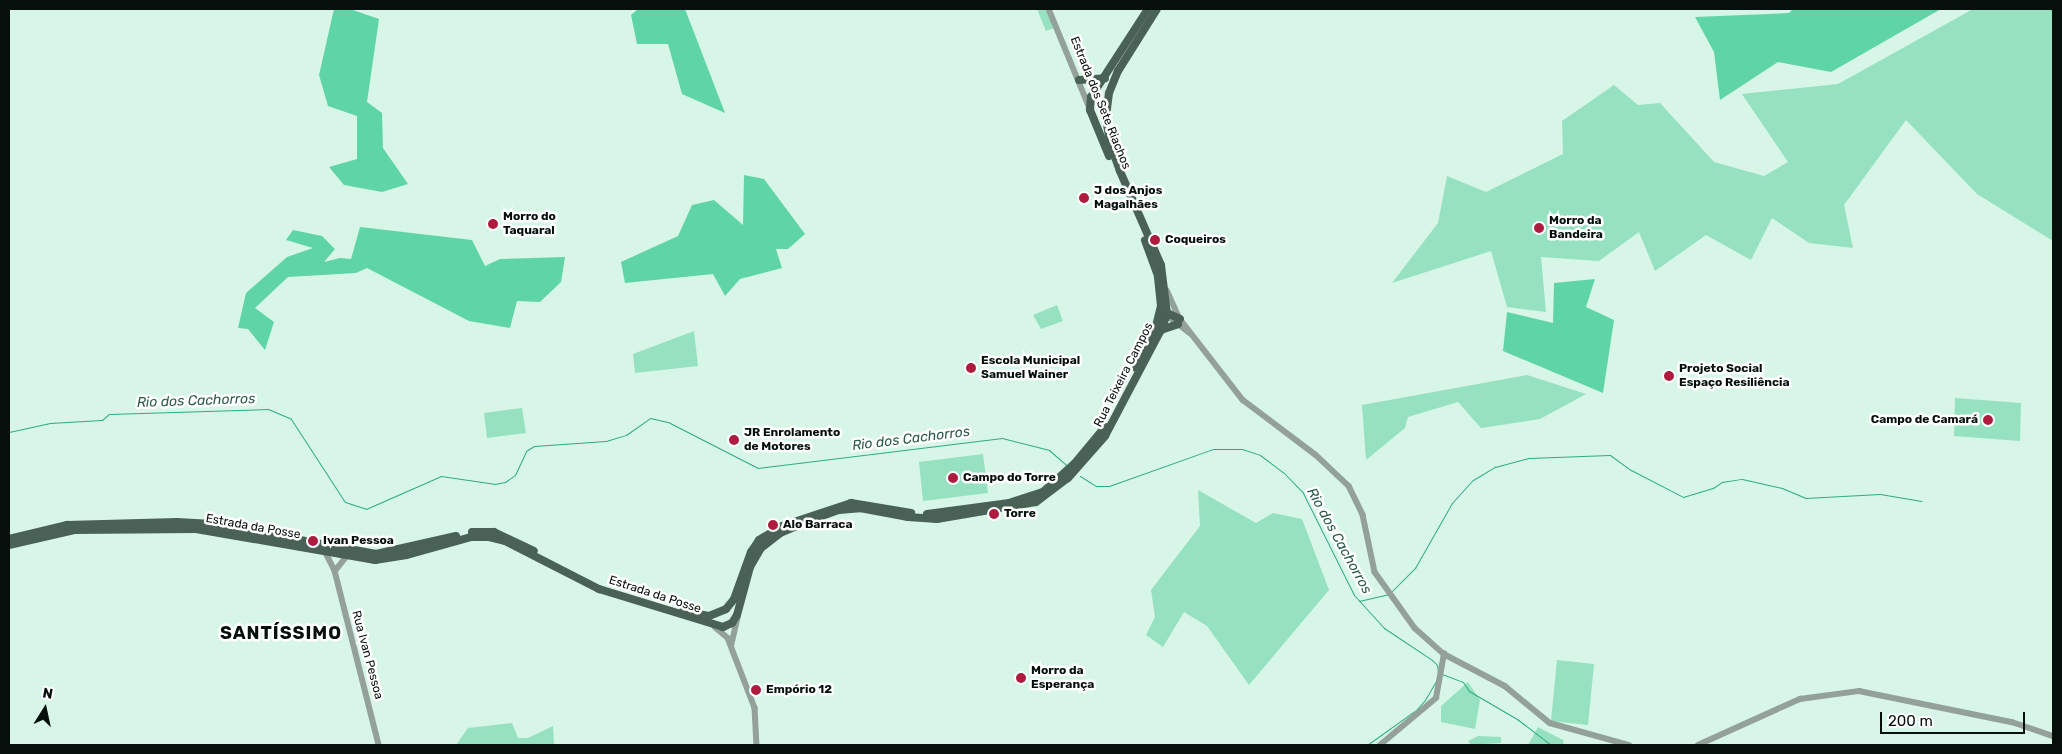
<!DOCTYPE html>
<html>
<head>
<meta charset="utf-8">
<style>
  body { margin:0 }
  #map { position:relative; width:2062px; height:754px; overflow:hidden; background:#d7f6e7; font-family:Rubik,sans-serif }
  div>[style] { position:absolute }
  .green>* { inset:0; background:#96e1c0 }
  .forest>* { inset:0; background:#5fd5a7 }
  .stream>* { height:1px; margin:-0.5px; padding:0 0.5px; transform-origin:0.5px; border-radius:0.5px; background:#2eac81 }
  .tertiary>* { height:5.5px; margin:-2.75px; padding:0 2.75px; transform-origin:2.75px; border-radius:2.75px; background:#94a09a }
  .primary>* { height:8px; margin:-4px; padding:0 4px; transform-origin:4px; border-radius:4px; background:#4a6156 }
  .dots>* { width:14px; height:14px; translate:-50% -50%; box-sizing:border-box; border:2px solid #fff; border-radius:50% }
  span { translate:-50% -50%; white-space:nowrap; text-align:center; line-height:1.15; -webkit-text-stroke:5px #fff; paint-order:stroke }
  .street-label { font-size:12px; color:#050f0b }
  .poi-label { font-size:12px; color:#050f0b; font-weight:700 }
  .left { translate:0 -50%; text-align:left }
  .right { translate:-100% -50%; text-align:right }
  .water-label { font-size:14px; color:#2b5b48; font-style:italic }
  .district-label { font-size:18px; color:#050f0b; font-weight:700; letter-spacing:1px }
  .frame { position:absolute; inset:0; border:10px solid #050f0b; pointer-events:none }
  .north { position:absolute; left:20px; top:684px; width:50px; height:50px; -webkit-text-stroke:4px #fff; paint-order:stroke; rotate:10deg; font-size:14px; font-weight:700; line-height:20px; text-align:center; color:#050f0b }
  .north::after { content:''; display:block; margin:auto; width:18px; height:22px; background:#050f0b; clip-path:polygon(50% 0,100% 100%,50% 72%,0 100%) }
  .scale { position:absolute; left:1880px; top:712px; width:145px; height:22px; box-sizing:border-box; border:2px solid #050f0b; border-top:0; padding-left:6px; font-size:15px; line-height:18px; white-space:nowrap; color:#050f0b; -webkit-text-stroke:4px #fff; paint-order:stroke }
</style>
</head>
<body>
<div id="map">
  <div class="green">
    <div style="clip-path:polygon(1037px 9px,1047px 9px,1054px 28px,1046px 31px)"></div>
    <div style="clip-path:polygon(1973px 9px,2053px 9px,2053px 241px,1977px 194px,1906px 120px,1844px 205px,1853px 248px,1809px 243px,1772px 218px,1751px 260px,1706px 235px,1655px 271px,1639px 232px,1599px 261px,1541px 257px,1546px 312px,1507px 307px,1491px 251px,1392px 283px,1438px 223px,1447px 176px,1486px 192px,1563px 154px,1562px 121px,1614px 85px,1638px 105px,1660px 103px,1714px 162px,1764px 176px,1788px 162px,1742px 94px,1838px 84px)"></div>
    <div style="clip-path:polygon(1057px 305px,1063px 321px,1041px 329px,1033px 315px)"></div>
    <div style="clip-path:polygon(694px 331px,698px 366px,635px 373px,633px 354px)"></div>
    <div style="clip-path:polygon(1527px 375px,1586px 394px,1540px 419px,1481px 428px,1458px 402px,1408px 417px,1405px 428px,1366px 460px,1362px 405px)"></div>
    <div style="clip-path:polygon(1955px 398px,2021px 403px,2020px 441px,1954px 436px)"></div>
    <div style="clip-path:polygon(522px 408px,526px 433px,487px 438px,484px 413px)"></div>
    <div style="clip-path:polygon(983px 454px,988px 493px,923px 501px,919px 462px)"></div>
    <div style="clip-path:polygon(1198px 490px,1256px 523px,1273px 513px,1302px 519px,1329px 590px,1249px 685px,1207px 626px,1184px 612px,1163px 647px,1146px 635px,1155px 617px,1151px 590px,1200px 526px)"></div>
    <div style="clip-path:polygon(1557px 660px,1594px 664px,1588px 725px,1551px 721px)"></div>
    <div style="clip-path:polygon(1468px 682px,1480px 700px,1475px 729px,1441px 722px,1441px 706px)"></div>
    <div style="clip-path:polygon(512px 723px,518px 738px,528px 738px,553px 726px,554px 745px,456px 745px,468px 728px)"></div>
    <div style="clip-path:polygon(1538px 727px,1563px 740px,1564px 745px,1528px 745px)"></div>
    <div style="clip-path:polygon(1478px 736px,1501px 737px,1501px 743px,1471px 745px,1468px 741px)"></div>
  </div>
  <div class="forest">
    <div style="clip-path:polygon(334px 9px,350px 9px,379px 19px,367px 102px,382px 113px,383px 148px,408px 184px,382px 192px,344px 185px,329px 167px,357px 159px,357px 116px,328px 106px,319px 75px)"></div>
    <div style="clip-path:polygon(638px 9px,685px 9px,725px 113px,682px 94px,668px 44px,637px 44px,631px 15px)"></div>
    <div style="clip-path:polygon(1793px 9px,1941px 9px,1831px 72px,1778px 62px,1720px 100px,1714px 52px,1695px 17px,1789px 13px)"></div>
    <div style="clip-path:polygon(744px 175px,764px 179px,805px 234px,788px 249px,776px 249px,782px 268px,740px 279px,725px 296px,713px 274px,625px 283px,621px 262px,678px 236px,692px 205px,714px 200px,743px 225px)"></div>
    <div style="clip-path:polygon(360px 227px,472px 240px,485px 266px,500px 259px,565px 257px,561px 282px,540px 302px,517px 301px,510px 328px,469px 321px,367px 268px,356px 273px,288px 277px,255px 308px,274px 322px,265px 350px,248px 329px,238px 328px,246px 293px,287px 257px,313px 248px,286px 240px,293px 230px,322px 236px,335px 249px,324px 262px,340px 258px,351px 259px)"></div>
    <div style="clip-path:polygon(1595px 279px,1586px 307px,1614px 320px,1603px 393px,1503px 351px,1507px 312px,1553px 323px,1554px 283px)"></div>
  </div>
  <div class="stream">
    <div style="left:9px;top:432px;width:42px;rotate:-12.4deg"></div>
    <div style="left:50px;top:423px;width:52px;rotate:-3.3deg"></div>
    <div style="left:102px;top:420px;width:9px;rotate:-41deg"></div>
    <div style="left:109px;top:414px;width:159px;rotate:-1.8deg"></div>
    <div style="left:268px;top:409px;width:25px;rotate:23deg"></div>
    <div style="left:291px;top:419px;width:99px;rotate:57deg"></div>
    <div style="left:345px;top:502px;width:22px;rotate:18deg"></div>
    <div style="left:366px;top:509px;width:82px;rotate:-23.7deg"></div>
    <div style="left:441px;top:476px;width:55px;rotate:8.4deg"></div>
    <div style="left:495px;top:484px;width:10px;rotate:-11deg"></div>
    <div style="left:505px;top:482px;width:12px;rotate:-35deg"></div>
    <div style="left:515px;top:475px;width:26px;rotate:-65deg"></div>
    <div style="left:526px;top:451px;width:9px;rotate:-32deg"></div>
    <div style="left:534px;top:446px;width:72px;rotate:-4deg"></div>
    <div style="left:606px;top:441px;width:21px;rotate:-17deg"></div>
    <div style="left:626px;top:435px;width:29px;rotate:-35deg"></div>
    <div style="left:650px;top:418px;width:18px;rotate:13deg"></div>
    <div style="left:668px;top:422px;width:101px;rotate:27.1deg"></div>
    <div style="left:758px;top:468px;width:246px;rotate:-7deg"></div>
    <div style="left:1002px;top:438px;width:49px;rotate:14.3deg"></div>
    <div style="left:1049px;top:450px;width:23px;rotate:41deg"></div>
    <div style="left:1080px;top:476px;width:19px;rotate:32deg"></div>
    <div style="left:1096px;top:486px;width:13px"></div>
    <div style="left:1109px;top:486px;width:110px;rotate:-19.6deg"></div>
    <div style="left:1213px;top:449px;width:29px"></div>
    <div style="left:1242px;top:449px;width:19px;rotate:18deg"></div>
    <div style="left:1260px;top:455px;width:30px;rotate:37deg"></div>
    <div style="left:1284px;top:473px;width:28px;rotate:46deg"></div>
    <div style="left:1303px;top:493px;width:114px;rotate:63.4deg"></div>
    <div style="left:1354px;top:595px;width:45px;rotate:47.7deg"></div>
    <div style="left:1384px;top:628px;width:58px;rotate:33.7deg"></div>
    <div style="left:1432px;top:660px;width:7px;rotate:45deg"></div>
    <div style="left:1437px;top:665px;width:7px;rotate:82deg"></div>
    <div style="left:1392px;top:591px;width:33px;rotate:-45deg"></div>
    <div style="left:1415px;top:568px;width:75px;rotate:-60.4deg"></div>
    <div style="left:1452px;top:503px;width:31px;rotate:-48deg"></div>
    <div style="left:1473px;top:480px;width:26px;rotate:-31deg"></div>
    <div style="left:1495px;top:467px;width:34px;rotate:-15deg"></div>
    <div style="left:1528px;top:458px;width:82px;rotate:-2.1deg"></div>
    <div style="left:1610px;top:455px;width:26px;rotate:36deg"></div>
    <div style="left:1631px;top:470px;width:59px;rotate:27.4deg"></div>
    <div style="left:1683px;top:497px;width:31px;rotate:-17deg"></div>
    <div style="left:1713px;top:488px;width:11px;rotate:-34deg"></div>
    <div style="left:1722px;top:482px;width:20px;rotate:-9deg"></div>
    <div style="left:1742px;top:479px;width:41px;rotate:12.7deg"></div>
    <div style="left:1782px;top:488px;width:25px;rotate:23deg"></div>
    <div style="left:1805px;top:498px;width:75px;rotate:-3.1deg"></div>
    <div style="left:1880px;top:494px;width:42px;rotate:9.7deg"></div>
    <div style="left:1359px;top:601px;width:31px;rotate:-13deg"></div>
    <div style="left:1442px;top:674px;width:22px;rotate:21deg"></div>
    <div style="left:1463px;top:682px;width:11px;rotate:56deg"></div>
    <div style="left:1469px;top:691px;width:56px;rotate:30.3deg"></div>
    <div style="left:1517px;top:719px;width:43px;rotate:37.4deg"></div>
    <div style="left:1367px;top:745px;width:60px;rotate:-35.5deg"></div>
    <div style="left:1416px;top:710px;width:13px;rotate:-48deg"></div>
    <div style="left:1425px;top:700px;width:24px;rotate:-60deg"></div>
  </div>
  <div class="tertiary">
    <div style="left:1049px;top:9px;width:105px;rotate:67.6deg"></div>
    <div style="left:1167px;top:290px;width:32px;rotate:66deg"></div>
    <div style="left:1180px;top:319px;width:103px;rotate:52.1deg"></div>
    <div style="left:1243px;top:400px;width:91px;rotate:37deg"></div>
    <div style="left:1316px;top:455px;width:45px;rotate:43.2deg"></div>
    <div style="left:1349px;top:486px;width:32px;rotate:64deg"></div>
    <div style="left:1363px;top:515px;width:58px;rotate:78.1deg"></div>
    <div style="left:1375px;top:572px;width:69px;rotate:54.5deg"></div>
    <div style="left:1415px;top:628px;width:39px;rotate:42deg"></div>
    <div style="left:1444px;top:654px;width:69px;rotate:27.7deg"></div>
    <div style="left:1505px;top:686px;width:58px;rotate:39.4deg"></div>
    <div style="left:1550px;top:723px;width:82px;rotate:15.6deg"></div>
    <div style="left:1168px;top:316px;width:28px;rotate:38deg"></div>
    <div style="left:326px;top:553px;width:20px;rotate:63deg"></div>
    <div style="left:335px;top:571px;width:179px;rotate:75.8deg"></div>
    <div style="left:335px;top:571px;width:18px;rotate:-52deg"></div>
    <div style="left:715px;top:627px;width:17px;rotate:40deg"></div>
    <div style="left:728px;top:638px;width:75px;rotate:68.9deg"></div>
    <div style="left:755px;top:708px;width:37px;rotate:87deg"></div>
    <div style="left:731px;top:646px;width:28px;rotate:-77deg"></div>
    <div style="left:1380px;top:745px;width:73px;rotate:-40deg"></div>
    <div style="left:1436px;top:698px;width:45px;rotate:-79.7deg"></div>
    <div style="left:1698px;top:745px;width:112px;rotate:-24.3deg"></div>
    <div style="left:1800px;top:699px;width:60px;rotate:-7.7deg"></div>
    <div style="left:1859px;top:691px;width:156px;rotate:11.5deg"></div>
    <div style="left:2012px;top:722px;width:43px;rotate:18.9deg"></div>
  </div>
  <div class="primary">
    <div style="left:1079px;top:80px;width:26px;rotate:-4deg"></div>
    <div style="left:1109px;top:156px;width:50px;rotate:-112.4deg"></div>
    <div style="left:1090px;top:110px;width:13px;rotate:-86deg"></div>
    <div style="left:1091px;top:97px;width:105px;rotate:-57.1deg"></div>
    <div style="left:1163px;top:315px;width:6px;rotate:-9deg"></div>
    <div style="left:1169px;top:314px;width:12px;rotate:24deg"></div>
    <div style="left:1161px;top:330px;width:18px;rotate:-19deg"></div>
    <div style="left:1136px;top:368px;width:42px;rotate:-63.4deg"></div>
    <div style="left:1155px;top:330px;width:25px;rotate:-76deg"></div>
    <div style="left:1161px;top:306px;width:30px;rotate:-96deg"></div>
    <div style="left:1158px;top:276px;width:38px;rotate:-110deg"></div>
    <div style="left:927px;top:514px;width:83px;rotate:-7.6deg"></div>
    <div style="left:1009px;top:503px;width:36px;rotate:-18deg"></div>
    <div style="left:1043px;top:492px;width:43px;rotate:-42.2deg"></div>
    <div style="left:1075px;top:463px;width:47px;rotate:-50.2deg"></div>
    <div style="left:472px;top:532px;width:22px"></div>
    <div style="left:494px;top:532px;width:44px;rotate:25.4deg"></div>
    <div style="left:9px;top:539px;width:60px;rotate:-13.6deg"></div>
    <div style="left:67px;top:525px;width:110px;rotate:-1.6deg"></div>
    <div style="left:177px;top:522px;width:36px;rotate:3deg"></div>
    <div style="left:213px;top:524px;width:166px;rotate:10.4deg"></div>
    <div style="left:376px;top:554px;width:82px;rotate:-12.7deg"></div>
    <div style="left:9px;top:545px;width:68px;rotate:-12.8deg"></div>
    <div style="left:75px;top:530px;width:121px;rotate:-0.5deg"></div>
    <div style="left:196px;top:529px;width:182px;rotate:9.8deg"></div>
    <div style="left:375px;top:560px;width:32px;rotate:-9deg"></div>
    <div style="left:407px;top:555px;width:66px;rotate:-15.7deg"></div>
    <div style="left:471px;top:537px;width:18px"></div>
    <div style="left:489px;top:537px;width:16px;rotate:14deg"></div>
    <div style="left:505px;top:541px;width:106px;rotate:27.1deg"></div>
    <div style="left:599px;top:589px;width:130px;rotate:17deg"></div>
    <div style="left:723px;top:627px;width:10px;rotate:-24deg"></div>
    <div style="left:732px;top:623px;width:9px;rotate:-58deg"></div>
    <div style="left:737px;top:615px;width:50px;rotate:-74.8deg"></div>
    <div style="left:750px;top:567px;width:22px;rotate:-60deg"></div>
    <div style="left:761px;top:548px;width:24px;rotate:-38deg"></div>
    <div style="left:780px;top:533px;width:34px;rotate:-23deg"></div>
    <div style="left:811px;top:520px;width:30px;rotate:-20deg"></div>
    <div style="left:839px;top:510px;width:21px;rotate:-5deg"></div>
    <div style="left:860px;top:508px;width:49px;rotate:10.6deg"></div>
    <div style="left:908px;top:517px;width:29px;rotate:4deg"></div>
    <div style="left:937px;top:519px;width:100px;rotate:-9.7deg"></div>
    <div style="left:1036px;top:502px;width:40px;rotate:-37deg"></div>
    <div style="left:1068px;top:478px;width:56px;rotate:-48.6deg"></div>
    <div style="left:1105px;top:436px;width:120px;rotate:-62.2deg"></div>
    <div style="left:1161px;top:330px;width:17px;rotate:-69deg"></div>
    <div style="left:1167px;top:314px;width:49px;rotate:-97deg"></div>
    <div style="left:1161px;top:265px;width:103px;rotate:-113.6deg"></div>
    <div style="left:1120px;top:171px;width:30px;rotate:-110deg"></div>
    <div style="left:1110px;top:143px;width:26px;rotate:-99deg"></div>
    <div style="left:1106px;top:117px;width:24px;rotate:-83deg"></div>
    <div style="left:1109px;top:93px;width:24px;rotate:-68deg"></div>
    <div style="left:1118px;top:71px;width:73px;rotate:-57.8deg"></div>
    <div style="left:683px;top:611px;width:26px;rotate:11deg"></div>
    <div style="left:709px;top:616px;width:18px;rotate:-22deg"></div>
    <div style="left:726px;top:609px;width:13px;rotate:-51deg"></div>
    <div style="left:734px;top:599px;width:50px;rotate:-70.1deg"></div>
    <div style="left:751px;top:552px;width:14px;rotate:-56deg"></div>
    <div style="left:759px;top:540px;width:27px;rotate:-31deg"></div>
    <div style="left:782px;top:526px;width:73px;rotate:-18.4deg"></div>
    <div style="left:851px;top:503px;width:61px;rotate:9.5deg"></div>
  </div>
  <div class="dots">
    <div style="left:1084px;top:198px;background:#af1b3e"></div>
    <div style="left:493px;top:224px;background:#af1b3e"></div>
    <div style="left:1539px;top:228px;background:#af1b3e"></div>
    <div style="left:1155px;top:240px;background:#af1b3e"></div>
    <div style="left:971px;top:368px;background:#af1b3e"></div>
    <div style="left:1669px;top:376px;background:#af1b3e"></div>
    <div style="left:1988px;top:420px;background:#af1b3e"></div>
    <div style="left:734px;top:440px;background:#af1b3e"></div>
    <div style="left:953px;top:478px;background:#af1b3e"></div>
    <div style="left:994px;top:514px;background:#af1b3e"></div>
    <div style="left:773px;top:525px;background:#af1b3e"></div>
    <div style="left:313px;top:541px;background:#af1b3e"></div>
    <div style="left:1021px;top:678px;background:#af1b3e"></div>
    <div style="left:756px;top:690px;background:#af1b3e"></div>
  </div>
  <div class="street-label">
    <span style="left:1100px;top:103px;rotate:68deg">Estrada dos Sete Riachos</span>
    <span style="left:1124px;top:375px;rotate:-63deg">Rua Teixeira Campos</span>
    <span style="left:253px;top:527px;rotate:10deg">Estrada da Posse</span>
    <span style="left:655px;top:595px;rotate:18deg">Estrada da Posse</span>
    <span style="left:367px;top:655px;rotate:75deg">Rua Ivan Pessoa</span>
  </div>
  <div class="poi-label">
    <span class="left" style="left:1094px;top:198px">J dos Anjos<br>Magalhães</span>
    <span class="left" style="left:503px;top:224px">Morro do<br>Taquaral</span>
    <span class="left" style="left:1549px;top:228px">Morro da<br>Bandeira</span>
    <span class="left" style="left:1165px;top:240px">Coqueiros</span>
    <span class="left" style="left:981px;top:368px">Escola Municipal<br>Samuel Wainer</span>
    <span class="left" style="left:1679px;top:376px">Projeto Social<br>Espaço Resiliência</span>
    <span class="right" style="left:1978px;top:420px">Campo de Camará</span>
    <span class="left" style="left:744px;top:440px">JR Enrolamento<br>de Motores</span>
    <span class="left" style="left:963px;top:478px">Campo do Torre</span>
    <span class="left" style="left:1004px;top:514px">Torre</span>
    <span class="left" style="left:783px;top:525px">Alo Barraca</span>
    <span class="left" style="left:323px;top:541px">Ivan Pessoa</span>
    <span class="left" style="left:1031px;top:678px">Morro da<br>Esperança</span>
    <span class="left" style="left:766px;top:690px">Empório 12</span>
  </div>
  <div class="water-label">
    <span style="left:196px;top:401px;rotate:-2deg">Rio dos Cachorros</span>
    <span style="left:911px;top:439px;rotate:-7deg">Rio dos Cachorros</span>
    <span style="left:1339px;top:541px;rotate:61deg">Rio dos Cachorros</span>
  </div>
  <div class="district-label">
    <span style="left:281px;top:633px">SANTÍSSIMO</span>
  </div>
  <div class="frame"></div>
  <div class="north">N</div>
  <div class="scale">200 m</div>
</div>
</body>
</html>
